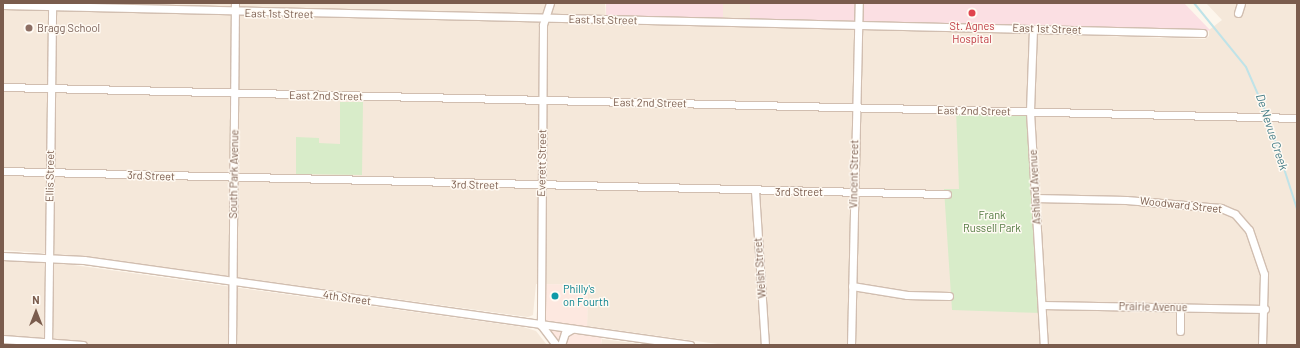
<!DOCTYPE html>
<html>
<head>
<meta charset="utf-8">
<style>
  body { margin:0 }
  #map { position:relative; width:1300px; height:348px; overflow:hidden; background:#fdf6ec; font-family:Barlow,sans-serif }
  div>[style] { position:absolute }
  .residential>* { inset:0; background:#f5e8da }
  .commercial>* { inset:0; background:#fde8e0 }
  .medical>* { inset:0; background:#fbdfe3 }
  .green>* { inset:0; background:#d8ecc9 }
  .stream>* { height:2px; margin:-1px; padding:0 1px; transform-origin:1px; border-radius:1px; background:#bfe3e8 }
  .roads { filter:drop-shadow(1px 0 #d1beb0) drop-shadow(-1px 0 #d1beb0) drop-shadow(0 1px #d1beb0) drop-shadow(0 -1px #d1beb0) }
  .minor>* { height:7px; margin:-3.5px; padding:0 3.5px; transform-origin:3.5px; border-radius:3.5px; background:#fff }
  .dots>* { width:11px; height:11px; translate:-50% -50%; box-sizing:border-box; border:2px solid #fffaf3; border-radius:50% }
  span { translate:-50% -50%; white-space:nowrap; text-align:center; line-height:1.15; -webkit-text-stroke:3px #fffaf3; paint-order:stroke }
  .street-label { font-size:11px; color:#7a5c4d }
  .health-label { font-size:11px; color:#be3a42 }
  .education-label { font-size:11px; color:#785e54 }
  .left { translate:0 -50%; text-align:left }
  .park-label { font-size:11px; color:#537a41 }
  .culture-label { font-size:11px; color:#0d838f }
  .water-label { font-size:12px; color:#437c86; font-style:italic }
  .frame { position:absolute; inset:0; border:4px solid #7a5c4d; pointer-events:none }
  .north { position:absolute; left:16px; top:292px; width:40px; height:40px; -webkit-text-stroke:3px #fffaf3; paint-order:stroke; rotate:0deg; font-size:11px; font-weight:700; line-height:16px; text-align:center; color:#7a5c4d }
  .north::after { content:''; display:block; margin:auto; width:14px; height:18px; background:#7a5c4d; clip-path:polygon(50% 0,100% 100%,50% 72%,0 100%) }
</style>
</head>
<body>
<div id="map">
  <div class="residential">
    <div style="clip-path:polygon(3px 3px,605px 3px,606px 23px,722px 26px,723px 3px,750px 3px,750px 26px,1205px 39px,1209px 36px,1209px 30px,1222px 20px,1206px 3px,1297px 3px,1297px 345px,725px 345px,587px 326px,588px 285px,536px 284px,533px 315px,528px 317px,82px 256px,3px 250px)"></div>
    <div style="clip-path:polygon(3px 260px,66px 264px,523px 327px,536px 331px,547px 345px,3px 345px)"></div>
    <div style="clip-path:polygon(602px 339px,648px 345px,601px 345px)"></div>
  </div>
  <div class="commercial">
    <div style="clip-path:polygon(541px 284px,588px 285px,587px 331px,602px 333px,601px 345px,556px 345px,541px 325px)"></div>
  </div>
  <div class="medical">
    <div style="clip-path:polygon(606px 3px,723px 3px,723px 21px,606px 20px)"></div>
    <div style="clip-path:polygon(750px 3px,1184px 3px,1210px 30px,1203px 33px,750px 22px)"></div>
  </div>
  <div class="green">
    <div style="clip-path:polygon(340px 102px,363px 102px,362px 175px,296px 174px,296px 137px,319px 138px,319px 143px,340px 144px)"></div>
    <div style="clip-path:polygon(956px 110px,1030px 112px,1042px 313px,952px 310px,944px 189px,959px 189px)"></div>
  </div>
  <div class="stream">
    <div style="left:1194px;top:3px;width:82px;rotate:50.9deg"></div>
    <div style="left:1246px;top:67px;width:52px;rotate:66.4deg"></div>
    <div style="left:1268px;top:119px;width:95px;rotate:72.1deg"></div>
  </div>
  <div class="roads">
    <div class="minor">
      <div style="left:550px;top:3px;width:23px;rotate:108deg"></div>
      <div style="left:543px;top:25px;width:300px;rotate:90.4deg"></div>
      <div style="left:541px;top:325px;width:25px;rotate:53deg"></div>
      <div style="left:3px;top:5px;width:1200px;rotate:1.34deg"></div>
      <div style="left:1238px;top:13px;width:10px;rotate:-73deg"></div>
      <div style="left:1033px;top:29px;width:83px;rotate:92.1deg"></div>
      <div style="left:1030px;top:112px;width:233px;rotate:86.6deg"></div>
      <div style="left:3px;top:87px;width:1294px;rotate:1.37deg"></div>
      <div style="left:3px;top:171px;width:944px;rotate:1.4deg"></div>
      <div style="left:755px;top:191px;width:154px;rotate:86.3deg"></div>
      <div style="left:1035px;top:198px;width:91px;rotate:1.3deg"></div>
      <div style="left:1126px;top:200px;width:95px;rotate:4.8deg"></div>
      <div style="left:1221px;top:208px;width:15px;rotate:23deg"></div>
      <div style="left:1235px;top:214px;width:21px;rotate:49deg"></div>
      <div style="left:1249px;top:230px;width:46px;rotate:71.2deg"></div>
      <div style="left:1264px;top:274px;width:71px;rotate:91.6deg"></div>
      <div style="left:3px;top:256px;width:81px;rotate:2.8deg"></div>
      <div style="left:84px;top:260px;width:612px;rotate:7.98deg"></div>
      <div style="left:852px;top:286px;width:56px;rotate:9.3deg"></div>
      <div style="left:907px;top:295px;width:42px;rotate:1.4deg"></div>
      <div style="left:1042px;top:305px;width:223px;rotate:1deg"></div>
      <div style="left:1180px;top:331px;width:23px;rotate:-90deg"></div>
      <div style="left:3px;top:339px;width:80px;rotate:4.3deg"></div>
      <div style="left:48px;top:345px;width:338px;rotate:-89.3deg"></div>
      <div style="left:232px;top:345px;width:342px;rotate:-89.5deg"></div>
      <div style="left:561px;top:345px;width:13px;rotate:-72deg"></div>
      <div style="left:565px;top:333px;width:8px;rotate:-30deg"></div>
      <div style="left:851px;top:345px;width:342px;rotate:-88.7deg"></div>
    </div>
  </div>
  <div class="dots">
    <div style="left:972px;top:13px;background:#e0444e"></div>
    <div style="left:29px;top:28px;background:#8d6e63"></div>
    <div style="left:555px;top:296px;background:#0f9aa8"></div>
  </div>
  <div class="street-label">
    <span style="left:279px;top:14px;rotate:1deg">East 1st Street</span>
    <span style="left:603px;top:20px;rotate:1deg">East 1st Street</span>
    <span style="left:1047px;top:29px;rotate:2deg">East 1st Street</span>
    <span style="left:326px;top:96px;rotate:1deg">East 2nd Street</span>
    <span style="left:650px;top:103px;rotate:1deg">East 2nd Street</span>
    <span style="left:974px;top:111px;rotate:1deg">East 2nd Street</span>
    <span style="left:542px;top:163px;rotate:-89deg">Everett Street</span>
    <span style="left:234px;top:174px;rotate:-89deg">South Park Avenue</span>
    <span style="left:854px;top:174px;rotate:-89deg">Vincent Street</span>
    <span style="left:50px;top:176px;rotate:-89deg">Ellis Street</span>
    <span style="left:151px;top:176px;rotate:2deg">3rd Street</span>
    <span style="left:475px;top:185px;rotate:1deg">3rd Street</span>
    <span style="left:1035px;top:187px;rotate:-93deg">Ashland Avenue</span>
    <span style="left:799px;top:192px">3rd Street</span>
    <span style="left:1181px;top:205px;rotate:6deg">Woodward Street</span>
    <span style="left:760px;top:268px;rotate:-94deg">Welsh Street</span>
    <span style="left:347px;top:298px;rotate:8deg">4th Street</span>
    <span style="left:1153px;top:307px;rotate:1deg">Prairie Avenue</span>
  </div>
  <div class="health-label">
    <span style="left:972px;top:33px">St. Agnes<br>Hospital</span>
  </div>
  <div class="education-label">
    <span class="left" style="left:37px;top:28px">Bragg School</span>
  </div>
  <div class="park-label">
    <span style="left:992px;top:222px">Frank<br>Russell Park</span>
  </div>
  <div class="culture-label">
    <span class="left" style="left:563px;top:296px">Philly's<br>on Fourth</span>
  </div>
  <div class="water-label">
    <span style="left:1272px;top:132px;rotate:72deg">De Nevue Creek</span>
  </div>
  <div class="frame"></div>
  <div class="north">N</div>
</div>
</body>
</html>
